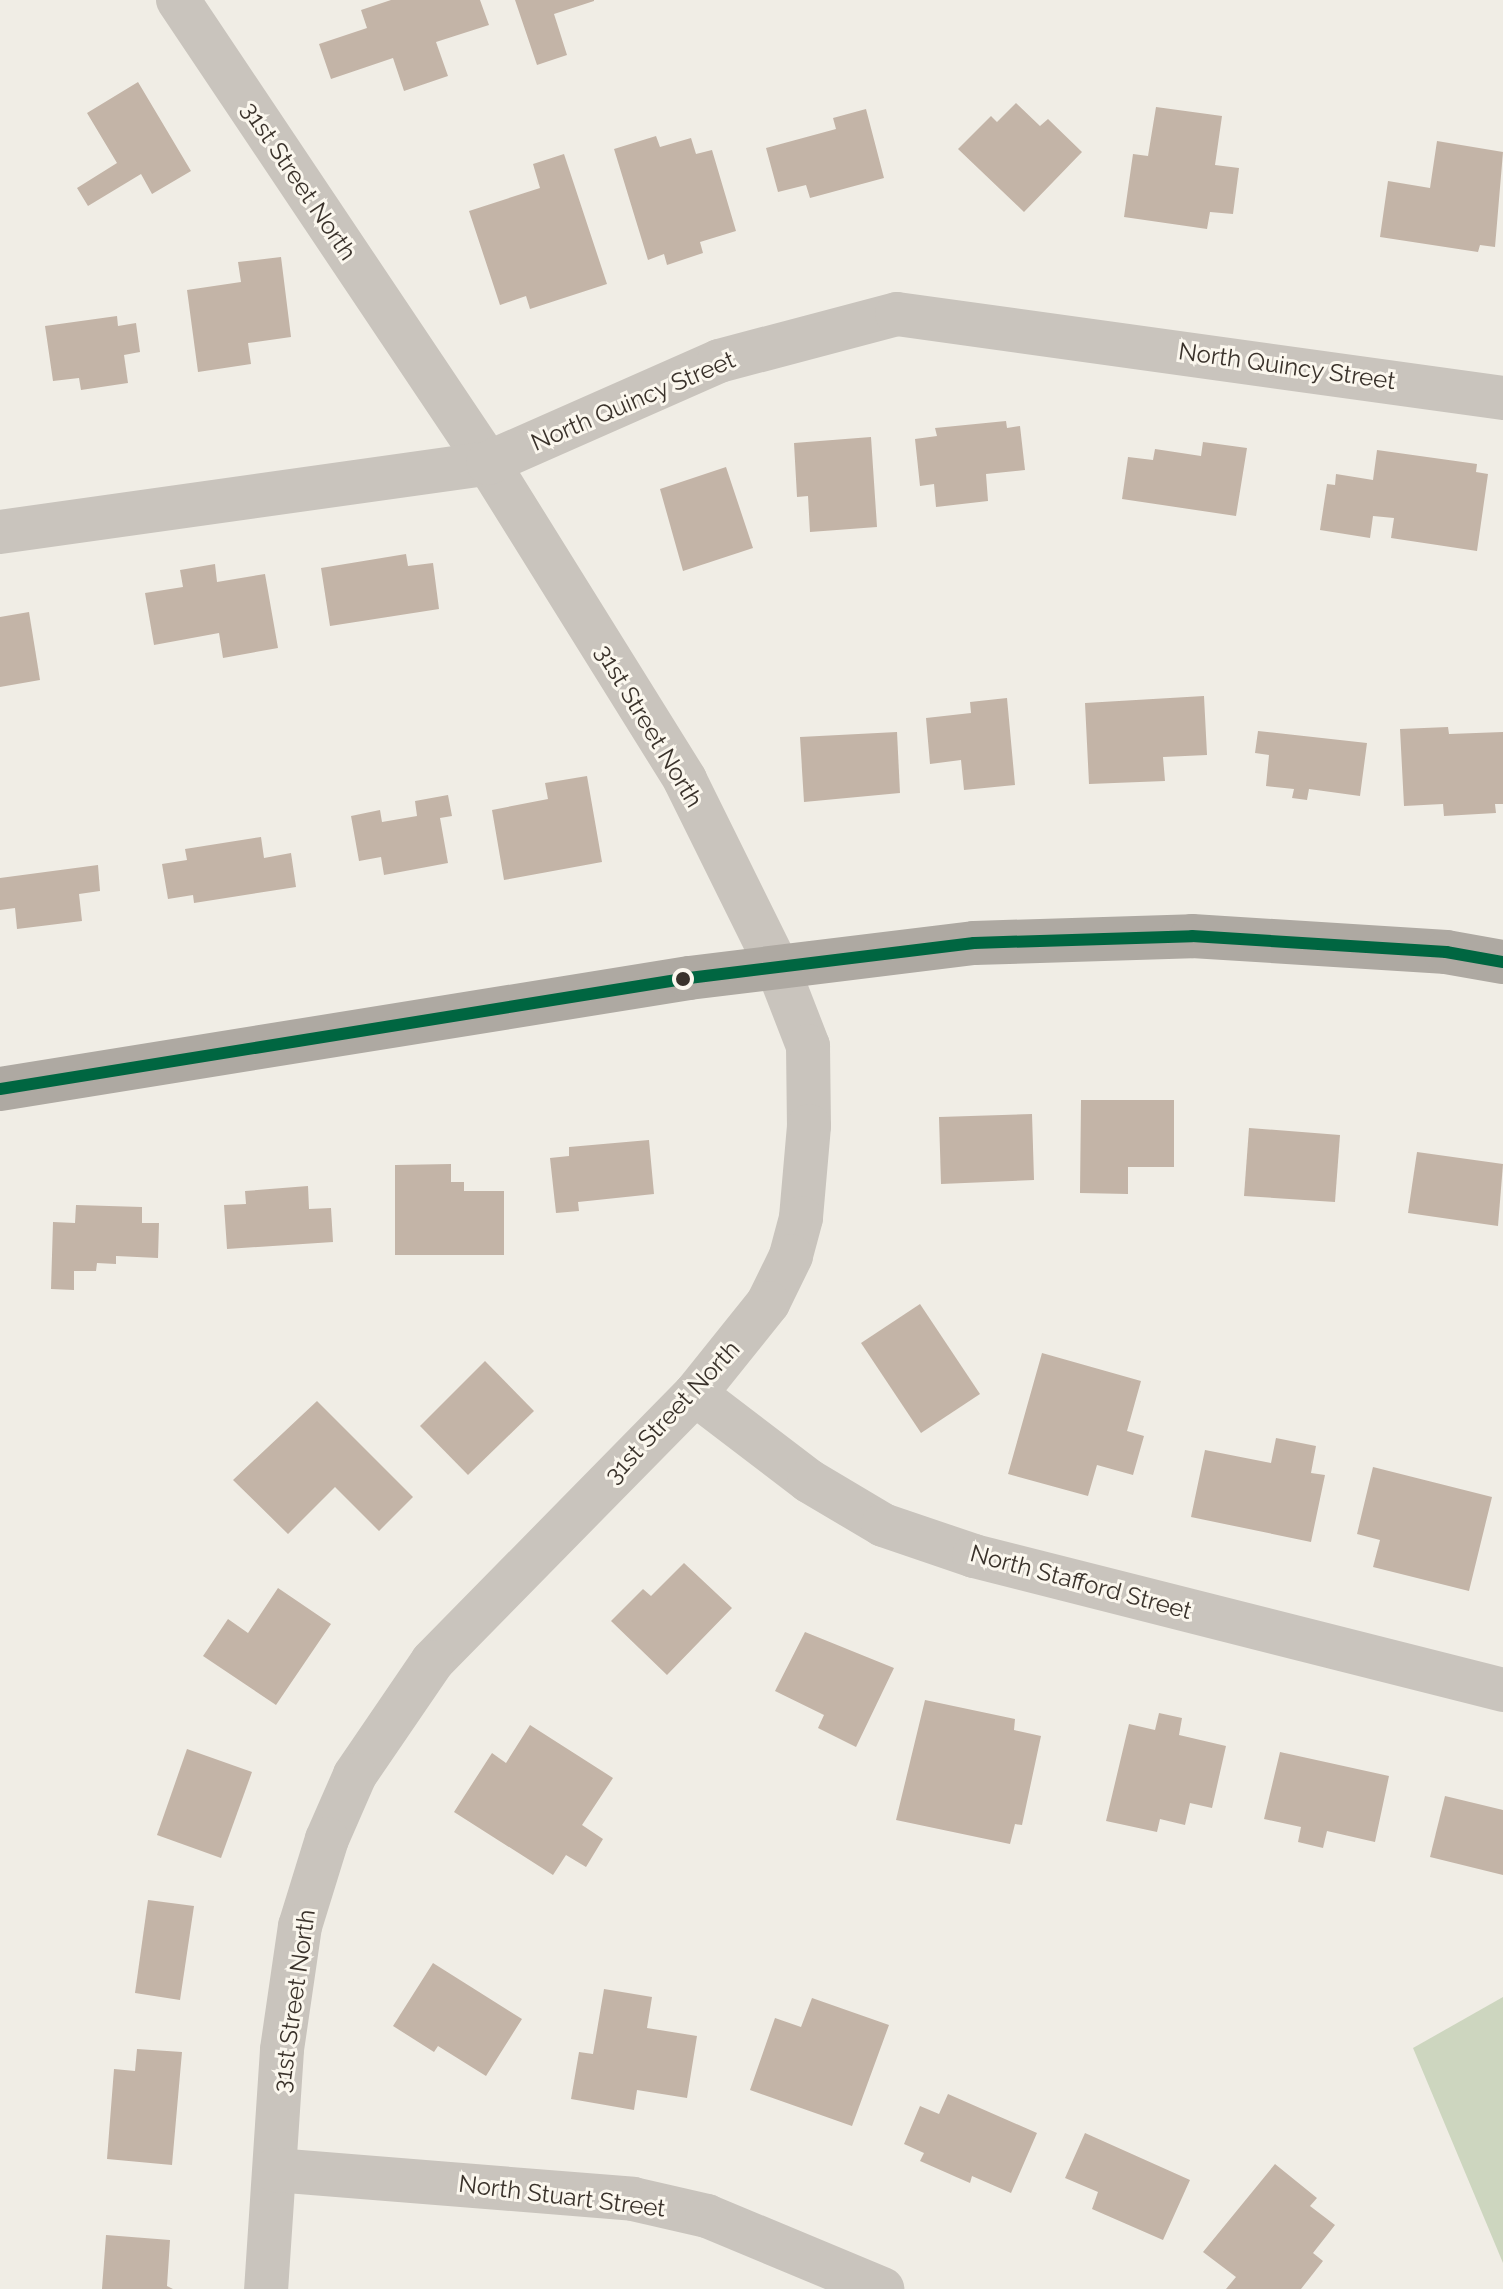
<!DOCTYPE html>
<html>
<head>
<meta charset="utf-8">
<style>
  body { margin:0 }
  #map { position:relative; width:1503px; height:2289px; overflow:hidden; background:#f0ede5; font-family:Raleway,sans-serif }
  div>[style] { position:absolute }
  .green>* { inset:0; background:#cdd6bf }
  .building>* { inset:0; background:#c3b4a7 }
  .minor>* { height:44px; margin:-22px; padding:0 22px; transform-origin:22px; border-radius:22px; background:#c9c4bd }
  .major>* { height:44px; margin:-22px; padding:0 22px; transform-origin:22px; border-radius:22px; background:#aea9a2 }
  .bus-1>* { height:12px; margin:-6px; padding:0 6px; transform-origin:6px; border-radius:6px; background:#006641 }
  .dots>* { width:22px; height:22px; translate:-50% -50%; box-sizing:border-box; border:4px solid #fbf7ee; border-radius:50% }
  span { translate:-50% -50%; white-space:nowrap; text-align:center; line-height:1.15; -webkit-text-stroke:6px #fbf7ee; paint-order:stroke }
  .street-label { font-size:24px; color:#3a322b }
</style>
</head>
<body>
<div id="map">
  <div class="green">
    <div style="clip-path:polygon(1503px 1997px,1503px 2263px,1413px 2048px)"></div>
  </div>
  <div class="building">
    <div style="clip-path:polygon(391px 0,480px 0,489px 25px,436px 42px,448px 76px,404px 91px,393px 58px,331px 79px,319px 44px,367px 28px,361px 10px)"></div>
    <div style="clip-path:polygon(515px 0,594px 0,594px 1px,554px 14px,567px 55px,537px 65px)"></div>
    <div style="clip-path:polygon(138px 82px,191px 171px,152px 194px,141px 174px,88px 206px,77px 188px,117px 163px,87px 113px)"></div>
    <div style="clip-path:polygon(1016px 103px,1040px 126px,1048px 119px,1082px 152px,1024px 212px,958px 149px,991px 116px,997px 122px)"></div>
    <div style="clip-path:polygon(1156px 107px,1222px 116px,1215px 165px,1239px 168px,1233px 214px,1210px 212px,1207px 229px,1124px 217px,1133px 154px,1148px 156px)"></div>
    <div style="clip-path:polygon(866px 109px,884px 178px,810px 198px,806px 185px,778px 192px,766px 148px,836px 129px,833px 118px)"></div>
    <div style="clip-path:polygon(656px 136px,660px 147px,691px 138px,696px 154px,712px 150px,736px 231px,700px 242px,703px 253px,667px 265px,664px 254px,648px 260px,614px 149px)"></div>
    <div style="clip-path:polygon(1437px 141px,1503px 152px,1495px 247px,1480px 245px,1478px 252px,1380px 237px,1388px 181px,1430px 188px)"></div>
    <div style="clip-path:polygon(564px 154px,607px 284px,530px 309px,526px 296px,500px 305px,469px 211px,540px 188px,533px 164px)"></div>
    <div style="clip-path:polygon(281px 257px,291px 337px,248px 343px,251px 364px,198px 372px,187px 290px,241px 282px,238px 262px)"></div>
    <div style="clip-path:polygon(117px 316px,118px 326px,136px 323px,140px 352px,124px 355px,128px 383px,81px 390px,79px 378px,53px 381px,45px 326px)"></div>
    <div style="clip-path:polygon(1006px 421px,1007px 428px,1020px 426px,1025px 470px,986px 474px,988px 501px,936px 507px,934px 484px,920px 486px,915px 439px,937px 436px,935px 428px)"></div>
    <div style="clip-path:polygon(871px 437px,877px 527px,810px 532px,808px 496px,797px 497px,794px 443px)"></div>
    <div style="clip-path:polygon(1203px 442px,1247px 448px,1236px 516px,1122px 499px,1128px 457px,1153px 460px,1155px 449px,1201px 456px)"></div>
    <div style="clip-path:polygon(1377px 450px,1477px 464px,1476px 472px,1488px 474px,1477px 551px,1391px 538px,1394px 518px,1373px 516px,1370px 538px,1320px 530px,1327px 484px,1335px 485px,1336px 474px,1373px 480px)"></div>
    <div style="clip-path:polygon(726px 467px,753px 548px,683px 571px,660px 489px)"></div>
    <div style="clip-path:polygon(406px 554px,408px 566px,433px 563px,439px 609px,330px 626px,321px 568px)"></div>
    <div style="clip-path:polygon(215px 564px,217px 582px,265px 574px,278px 648px,223px 658px,219px 633px,154px 645px,145px 593px,183px 587px,180px 570px)"></div>
    <div style="clip-path:polygon(29px 612px,40px 680px,0 687px,0 617px)"></div>
    <div style="clip-path:polygon(1204px 696px,1207px 755px,1163px 757px,1165px 781px,1089px 784px,1085px 703px)"></div>
    <div style="clip-path:polygon(1007px 698px,1015px 785px,964px 790px,961px 760px,930px 764px,926px 718px,971px 713px,970px 702px)"></div>
    <div style="clip-path:polygon(1448px 727px,1449px 734px,1503px 732px,1503px 804px,1495px 804px,1496px 813px,1444px 816px,1443px 804px,1404px 806px,1400px 729px)"></div>
    <div style="clip-path:polygon(1258px 731px,1367px 743px,1360px 796px,1309px 789px,1307px 800px,1292px 798px,1294px 789px,1266px 786px,1269px 755px,1255px 753px)"></div>
    <div style="clip-path:polygon(897px 732px,900px 793px,804px 802px,800px 737px)"></div>
    <div style="clip-path:polygon(587px 776px,602px 862px,504px 880px,492px 810px,548px 799px,545px 783px)"></div>
    <div style="clip-path:polygon(448px 795px,452px 816px,440px 818px,448px 863px,384px 875px,381px 857px,359px 861px,351px 816px,380px 810px,382px 822px,417px 816px,415px 801px)"></div>
    <div style="clip-path:polygon(261px 837px,264px 858px,291px 853px,296px 887px,194px 903px,193px 895px,168px 899px,162px 864px,187px 860px,185px 849px)"></div>
    <div style="clip-path:polygon(98px 865px,100px 891px,79px 894px,82px 921px,17px 929px,15px 908px,0 910px,0 878px)"></div>
    <div style="clip-path:polygon(1081px 1100px,1174px 1100px,1174px 1167px,1128px 1167px,1128px 1194px,1080px 1193px)"></div>
    <div style="clip-path:polygon(1032px 1114px,1034px 1180px,941px 1184px,939px 1117px)"></div>
    <div style="clip-path:polygon(1249px 1128px,1340px 1135px,1335px 1202px,1244px 1196px)"></div>
    <div style="clip-path:polygon(649px 1140px,654px 1194px,578px 1202px,579px 1211px,556px 1213px,550px 1158px,569px 1156px,569px 1147px)"></div>
    <div style="clip-path:polygon(1417px 1152px,1503px 1164px,1498px 1226px,1408px 1213px)"></div>
    <div style="clip-path:polygon(451px 1164px,451px 1182px,464px 1182px,464px 1191px,504px 1191px,504px 1255px,395px 1255px,395px 1165px)"></div>
    <div style="clip-path:polygon(308px 1186px,309px 1209px,331px 1208px,333px 1242px,227px 1249px,224px 1205px,246px 1204px,245px 1191px)"></div>
    <div style="clip-path:polygon(76px 1205px,142px 1207px,142px 1223px,159px 1223px,158px 1258px,116px 1256px,116px 1264px,97px 1263px,96px 1271px,74px 1271px,74px 1290px,51px 1289px,53px 1222px,75px 1223px)"></div>
    <div style="clip-path:polygon(920px 1304px,980px 1394px,921px 1433px,861px 1343px)"></div>
    <div style="clip-path:polygon(1042px 1353px,1141px 1381px,1127px 1431px,1144px 1436px,1133px 1475px,1097px 1465px,1088px 1496px,1008px 1474px)"></div>
    <div style="clip-path:polygon(485px 1361px,534px 1411px,468px 1475px,420px 1426px)"></div>
    <div style="clip-path:polygon(317px 1401px,413px 1497px,379px 1531px,335px 1487px,288px 1534px,233px 1480px)"></div>
    <div style="clip-path:polygon(1276px 1438px,1316px 1446px,1311px 1473px,1325px 1475px,1311px 1542px,1191px 1517px,1205px 1450px,1271px 1463px)"></div>
    <div style="clip-path:polygon(1373px 1467px,1492px 1497px,1469px 1591px,1373px 1567px,1380px 1540px,1357px 1534px)"></div>
    <div style="clip-path:polygon(684px 1563px,732px 1608px,667px 1675px,611px 1621px,643px 1589px,651px 1596px)"></div>
    <div style="clip-path:polygon(278px 1588px,331px 1624px,276px 1705px,203px 1656px,228px 1619px,248px 1633px)"></div>
    <div style="clip-path:polygon(805px 1632px,894px 1668px,856px 1747px,818px 1728px,824px 1715px,775px 1691px)"></div>
    <div style="clip-path:polygon(925px 1700px,1015px 1719px,1014px 1730px,1041px 1736px,1022px 1825px,1015px 1824px,1010px 1844px,896px 1820px)"></div>
    <div style="clip-path:polygon(1159px 1713px,1182px 1718px,1179px 1735px,1226px 1746px,1212px 1808px,1190px 1803px,1185px 1825px,1160px 1819px,1157px 1832px,1106px 1821px,1129px 1724px,1155px 1730px)"></div>
    <div style="clip-path:polygon(530px 1725px,613px 1778px,582px 1825px,603px 1839px,586px 1867px,566px 1855px,553px 1875px,454px 1812px,492px 1753px,506px 1763px)"></div>
    <div style="clip-path:polygon(187px 1749px,252px 1772px,221px 1858px,157px 1835px)"></div>
    <div style="clip-path:polygon(1280px 1752px,1389px 1776px,1375px 1842px,1327px 1831px,1323px 1848px,1298px 1842px,1301px 1827px,1264px 1819px)"></div>
    <div style="clip-path:polygon(1445px 1796px,1503px 1810px,1503px 1875px,1430px 1857px)"></div>
    <div style="clip-path:polygon(148px 1900px,194px 1906px,180px 2000px,135px 1993px)"></div>
    <div style="clip-path:polygon(433px 1963px,522px 2019px,486px 2076px,438px 2046px,434px 2052px,393px 2026px)"></div>
    <div style="clip-path:polygon(604px 1989px,652px 1997px,647px 2028px,697px 2036px,687px 2098px,637px 2090px,634px 2110px,571px 2099px,579px 2052px,593px 2054px)"></div>
    <div style="clip-path:polygon(812px 1998px,889px 2025px,852px 2126px,750px 2090px,775px 2018px,801px 2027px)"></div>
    <div style="clip-path:polygon(137px 2049px,182px 2052px,172px 2165px,107px 2159px,114px 2069px,135px 2071px)"></div>
    <div style="clip-path:polygon(948px 2094px,1037px 2133px,1011px 2193px,972px 2176px,970px 2183px,920px 2161px,924px 2153px,904px 2144px,920px 2106px,939px 2114px)"></div>
    <div style="clip-path:polygon(1085px 2133px,1190px 2180px,1163px 2240px,1092px 2209px,1098px 2192px,1065px 2178px)"></div>
    <div style="clip-path:polygon(1275px 2164px,1317px 2198px,1310px 2206px,1335px 2225px,1313px 2253px,1323px 2261px,1301px 2289px,1226px 2289px,1236px 2277px,1203px 2252px)"></div>
    <div style="clip-path:polygon(106px 2235px,170px 2240px,167px 2286px,173px 2289px,102px 2289px)"></div>
  </div>
  <div class="minor">
    <div style="left:178px;top:0;width:557px;rotate:56.2deg"></div>
    <div style="left:488px;top:463px;width:373px;rotate:58.1deg"></div>
    <div style="left:685px;top:780px;width:208px;rotate:63.7deg"></div>
    <div style="left:777px;top:966px;width:86px;rotate:68.8deg"></div>
    <div style="left:808px;top:1046px;width:80px;rotate:89.3deg"></div>
    <div style="left:809px;top:1126px;width:92px;rotate:95deg"></div>
    <div style="left:801px;top:1218px;width:39px;rotate:105deg"></div>
    <div style="left:791px;top:1256px;width:52px;rotate:116.1deg"></div>
    <div style="left:768px;top:1303px;width:117px;rotate:128.7deg"></div>
    <div style="left:695px;top:1394px;width:375px;rotate:134.5deg"></div>
    <div style="left:432px;top:1662px;width:137px;rotate:124.3deg"></div>
    <div style="left:355px;top:1775px;width:70px;rotate:113.6deg"></div>
    <div style="left:327px;top:1839px;width:91px;rotate:107.2deg"></div>
    <div style="left:300px;top:1926px;width:125px;rotate:98.3deg"></div>
    <div style="left:282px;top:2050px;width:240px;rotate:93.8deg"></div>
    <div style="left:0;top:532px;width:493px;rotate:-8deg"></div>
    <div style="left:488px;top:463px;width:253px;rotate:-23.8deg"></div>
    <div style="left:719px;top:361px;width:184px;rotate:-14.8deg"></div>
    <div style="left:897px;top:314px;width:612px;rotate:7.89deg"></div>
    <div style="left:695px;top:1394px;width:143px;rotate:37.3deg"></div>
    <div style="left:809px;top:1481px;width:86px;rotate:30.7deg"></div>
    <div style="left:883px;top:1525px;width:96px;rotate:18.8deg"></div>
    <div style="left:974px;top:1556px;width:546px;rotate:14.21deg"></div>
    <div style="left:275px;top:2170px;width:359px;rotate:4.6deg"></div>
    <div style="left:633px;top:2199px;width:76px;rotate:12.9deg"></div>
    <div style="left:707px;top:2216px;width:190px;rotate:22.6deg"></div>
  </div>
  <div class="major">
    <div style="left:0;top:1089px;width:698px;rotate:-9.15deg"></div>
    <div style="left:689px;top:978px;width:287px;rotate:-7deg"></div>
    <div style="left:974px;top:943px;width:218px;rotate:-1.8deg"></div>
    <div style="left:1192px;top:936px;width:255px;rotate:3.6deg"></div>
    <div style="left:1446px;top:952px;width:58px;rotate:10deg"></div>
  </div>
  <div class="bus-1">
    <div style="left:0;top:1089px;width:698px;rotate:-9.15deg"></div>
    <div style="left:689px;top:978px;width:287px;rotate:-7deg"></div>
    <div style="left:974px;top:943px;width:218px;rotate:-1.8deg"></div>
    <div style="left:1192px;top:936px;width:255px;rotate:3.6deg"></div>
    <div style="left:1446px;top:952px;width:58px;rotate:10deg"></div>
  </div>
  <div class="dots">
    <div style="left:683px;top:979px;background:#3a322b"></div>
  </div>
  <div class="street-label">
    <span style="left:299px;top:181px;rotate:56deg">31st Street North</span>
    <span style="left:1287px;top:366px;rotate:8deg">North Quincy Street</span>
    <span style="left:633px;top:401px;rotate:-23deg">North Quincy Street</span>
    <span style="left:649px;top:726px;rotate:59deg">31st Street North</span>
    <span style="left:672px;top:1412px;rotate:-47deg">31st Street North</span>
    <span style="left:1081px;top:1582px;rotate:15deg">North Stafford Street</span>
    <span style="left:294px;top:2001px;rotate:-82deg">31st Street North</span>
    <span style="left:562px;top:2196px;rotate:7deg">North Stuart Street</span>
  </div>
</div>
</body>
</html>
